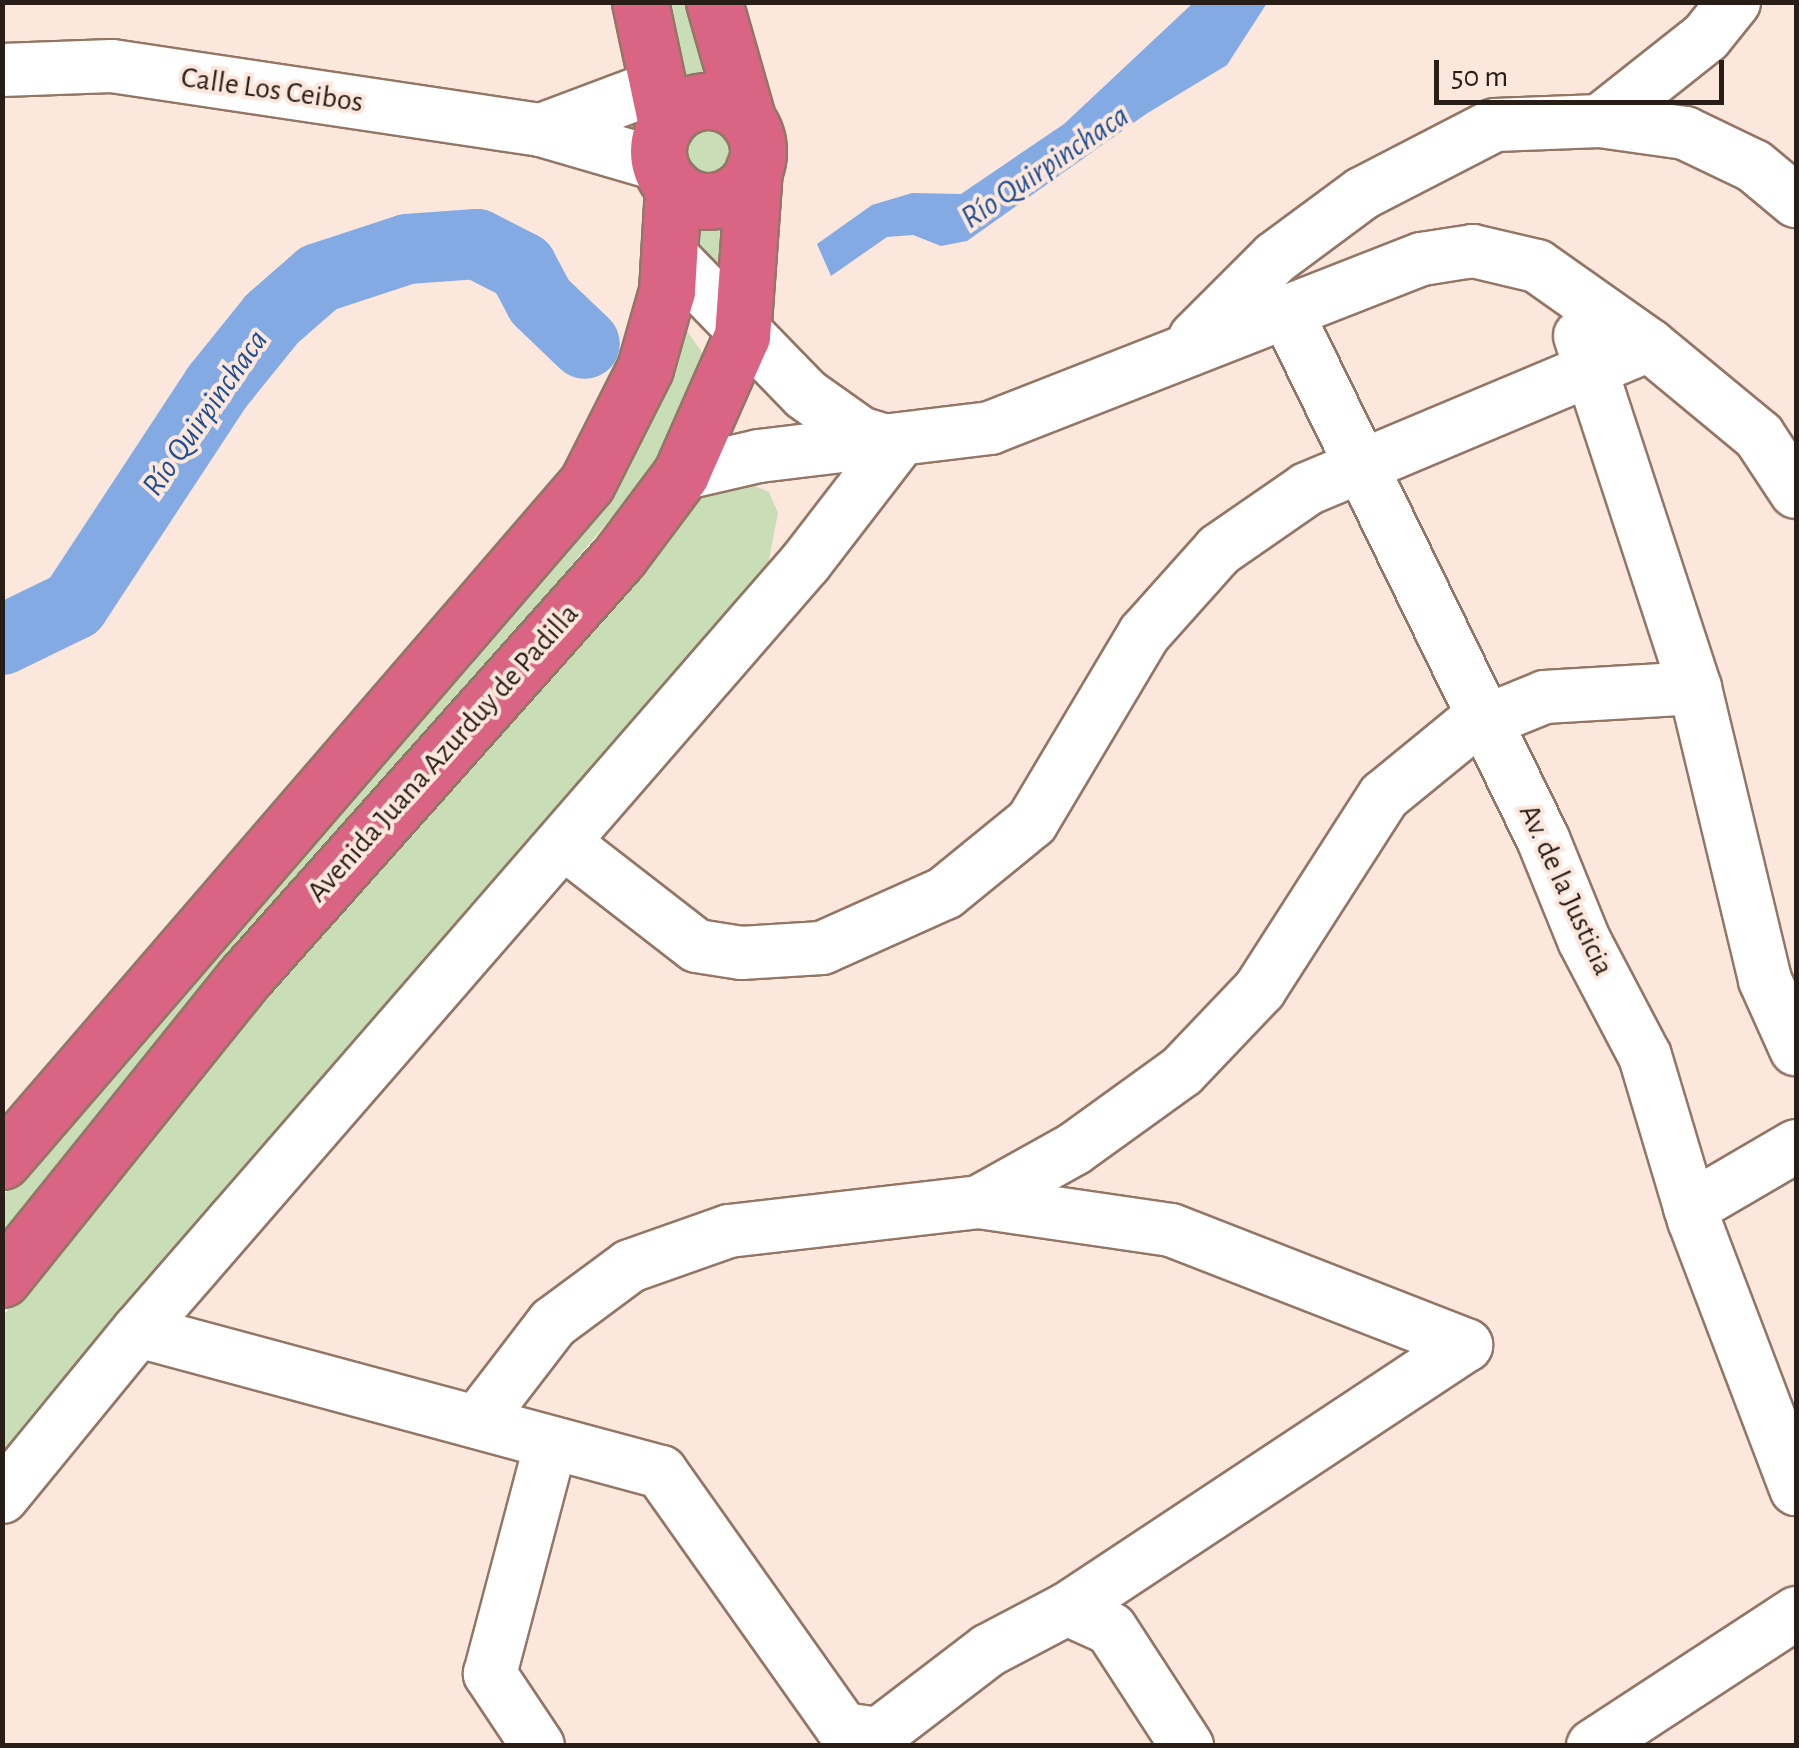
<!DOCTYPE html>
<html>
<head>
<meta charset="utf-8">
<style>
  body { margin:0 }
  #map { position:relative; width:1799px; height:1748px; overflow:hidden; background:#fbe7dc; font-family:"Alegreya Sans",sans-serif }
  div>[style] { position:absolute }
  .green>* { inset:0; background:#c9deb6 }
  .round { border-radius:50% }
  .water>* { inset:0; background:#84aae4 }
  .river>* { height:70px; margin:-35px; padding:0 35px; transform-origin:35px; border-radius:35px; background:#84aae4 }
  .roads { filter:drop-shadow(2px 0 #937666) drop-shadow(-2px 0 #937666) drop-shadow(0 2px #937666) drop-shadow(0 -2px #937666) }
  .minor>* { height:52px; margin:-26px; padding:0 26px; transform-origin:26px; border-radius:26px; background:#fff }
  .highway>* { height:55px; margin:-27.5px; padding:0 27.5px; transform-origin:27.5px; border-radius:27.5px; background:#da6483 }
  .highway>.ring { margin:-27.5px; padding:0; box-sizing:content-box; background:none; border:55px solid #da6483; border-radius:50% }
  span { translate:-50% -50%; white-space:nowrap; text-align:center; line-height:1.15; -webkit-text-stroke:8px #fbe7dc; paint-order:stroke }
  .street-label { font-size:30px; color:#291d17 }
  .water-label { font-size:32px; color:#1f4e93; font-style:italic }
  .frame { position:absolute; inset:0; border:5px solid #291d17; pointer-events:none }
  .scale { position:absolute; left:1434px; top:60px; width:290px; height:45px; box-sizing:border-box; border:5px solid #291d17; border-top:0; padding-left:12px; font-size:30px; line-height:35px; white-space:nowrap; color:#291d17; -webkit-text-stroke:8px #fbe7dc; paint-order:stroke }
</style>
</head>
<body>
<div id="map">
  <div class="green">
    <div style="clip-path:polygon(662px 3px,687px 3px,717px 83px,676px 98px)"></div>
    <div class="round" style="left:687px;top:129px;width:46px;height:46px"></div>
    <div style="clip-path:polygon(697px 216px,737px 225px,724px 299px,694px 274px)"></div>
    <div style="clip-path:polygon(683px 325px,703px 354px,653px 468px,3px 1243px,3px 1196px,626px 469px,660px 401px)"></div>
    <div style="clip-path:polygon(738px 479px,769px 492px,778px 513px,766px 575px,336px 1060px,3px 1461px,3px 1316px,318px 933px,705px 490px)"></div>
  </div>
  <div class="water">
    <div style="clip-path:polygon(1193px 3px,1267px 3px,1227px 65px,1146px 114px,967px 241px,941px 246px,913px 235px,887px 237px,831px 276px,817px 244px,872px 205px,912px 193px,961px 194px,1064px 124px)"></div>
  </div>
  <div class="river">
    <div style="left:2px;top:640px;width:80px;rotate:-25.9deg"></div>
    <div style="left:74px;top:605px;width:262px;rotate:-56.7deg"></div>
    <div style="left:218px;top:386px;width:86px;rotate:-51.1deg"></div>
    <div style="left:272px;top:319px;width:62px;rotate:-41.1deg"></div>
    <div style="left:319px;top:278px;width:93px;rotate:-18.2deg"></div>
    <div style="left:407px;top:249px;width:70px;rotate:-4.1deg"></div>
    <div style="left:477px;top:244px;width:51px;rotate:27.1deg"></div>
    <div style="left:522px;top:267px;width:38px;rotate:62deg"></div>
    <div style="left:540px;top:301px;width:62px;rotate:43.7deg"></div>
  </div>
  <div class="roads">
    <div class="minor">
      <div style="left:2px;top:70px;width:110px;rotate:-2.1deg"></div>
      <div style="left:112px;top:66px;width:434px;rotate:8.5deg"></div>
      <div style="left:541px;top:130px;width:125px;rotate:16.3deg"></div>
      <div style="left:1600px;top:121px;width:135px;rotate:-38.4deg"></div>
      <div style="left:1706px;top:37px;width:45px;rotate:-51.3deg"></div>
      <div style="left:541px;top:130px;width:125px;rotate:-20.6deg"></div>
      <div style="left:672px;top:257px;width:191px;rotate:45.8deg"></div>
      <div style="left:805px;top:394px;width:67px;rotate:35.3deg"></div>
      <div style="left:860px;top:433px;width:38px;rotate:17deg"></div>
      <div style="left:1286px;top:311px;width:587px;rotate:64.05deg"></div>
      <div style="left:1543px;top:839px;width:109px;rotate:67.9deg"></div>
      <div style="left:1584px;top:940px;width:131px;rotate:62.3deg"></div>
      <div style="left:1645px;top:1056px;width:171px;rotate:73.4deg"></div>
      <div style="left:1694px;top:1220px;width:288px;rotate:69.2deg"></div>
      <div style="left:1580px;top:336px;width:370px;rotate:71.9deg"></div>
      <div style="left:1695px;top:688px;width:300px;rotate:76.5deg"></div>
      <div style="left:1765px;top:980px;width:76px;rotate:65.8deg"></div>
      <div style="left:1195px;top:338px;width:113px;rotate:-45deg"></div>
      <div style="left:1275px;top:258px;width:109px;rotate:-36.5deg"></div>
      <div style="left:1363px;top:193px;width:148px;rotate:-27.3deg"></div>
      <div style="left:1495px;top:125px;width:105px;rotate:-2.2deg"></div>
      <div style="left:1600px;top:121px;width:86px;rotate:8deg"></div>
      <div style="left:1685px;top:133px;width:76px;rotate:25.6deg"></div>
      <div style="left:1754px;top:166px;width:55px;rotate:39.8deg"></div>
      <div style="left:681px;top:474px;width:80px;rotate:-13deg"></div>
      <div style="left:759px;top:456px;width:233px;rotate:-6.9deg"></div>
      <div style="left:990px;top:428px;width:464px;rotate:-21.4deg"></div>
      <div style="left:1422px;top:259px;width:52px;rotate:-8.9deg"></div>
      <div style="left:1473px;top:251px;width:66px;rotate:13.2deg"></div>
      <div style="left:1537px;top:266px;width:137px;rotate:35.2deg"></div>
      <div style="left:1649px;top:345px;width:143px;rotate:39.6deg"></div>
      <div style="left:1759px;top:436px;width:67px;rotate:56.5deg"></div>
      <div style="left:564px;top:843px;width:168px;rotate:37.8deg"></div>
      <div style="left:697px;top:946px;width:45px;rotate:9deg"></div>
      <div style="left:741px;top:953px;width:81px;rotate:-3.5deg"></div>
      <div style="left:822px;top:948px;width:135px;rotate:-24.1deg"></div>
      <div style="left:945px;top:893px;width:112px;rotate:-39.2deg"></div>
      <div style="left:1032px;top:822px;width:219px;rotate:-59.2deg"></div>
      <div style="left:1144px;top:634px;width:113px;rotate:-48.2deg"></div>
      <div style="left:1219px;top:550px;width:107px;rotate:-34.7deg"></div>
      <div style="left:1307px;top:489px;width:371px;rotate:-22.8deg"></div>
      <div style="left:979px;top:1202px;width:109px;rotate:-29.2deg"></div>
      <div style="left:1074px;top:1149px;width:133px;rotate:-35.8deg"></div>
      <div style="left:1182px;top:1071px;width:113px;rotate:-46.4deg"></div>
      <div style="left:1260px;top:989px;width:229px;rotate:-57.3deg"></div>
      <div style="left:1384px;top:796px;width:106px;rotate:-39.3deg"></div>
      <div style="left:1466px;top:729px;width:85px;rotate:-22.1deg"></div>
      <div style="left:1545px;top:697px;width:150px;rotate:-3.4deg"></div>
      <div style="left:1690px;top:1208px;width:123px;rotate:-30.3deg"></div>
      <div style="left:138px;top:1331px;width:542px;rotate:15.09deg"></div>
      <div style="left:661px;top:1472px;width:315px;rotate:54.7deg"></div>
      <div style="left:843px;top:1729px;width:36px;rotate:8deg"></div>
      <div style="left:879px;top:1734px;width:138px;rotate:-37.4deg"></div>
      <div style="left:989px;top:1650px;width:88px;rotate:-27.7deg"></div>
      <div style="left:1067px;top:1609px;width:48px;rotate:24.4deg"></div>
      <div style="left:1111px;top:1629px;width:140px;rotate:57deg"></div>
      <div style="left:477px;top:1422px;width:125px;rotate:-52.5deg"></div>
      <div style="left:553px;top:1323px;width:96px;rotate:-36.5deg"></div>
      <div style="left:630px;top:1266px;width:105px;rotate:-19.5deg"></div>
      <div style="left:729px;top:1231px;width:252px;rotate:-6.6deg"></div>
      <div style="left:979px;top:1202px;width:194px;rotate:8.3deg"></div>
      <div style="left:1171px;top:1230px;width:317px;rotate:21.3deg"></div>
      <div style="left:1466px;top:1345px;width:478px;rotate:146.5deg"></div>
      <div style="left:2px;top:1497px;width:215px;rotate:-50.7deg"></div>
      <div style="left:138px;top:1331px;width:1019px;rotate:-49.02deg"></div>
      <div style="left:806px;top:562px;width:149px;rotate:-52.4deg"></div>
      <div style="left:538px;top:1746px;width:87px;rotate:-123.7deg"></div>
      <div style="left:490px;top:1674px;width:239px;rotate:-75.2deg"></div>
      <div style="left:1593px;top:1746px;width:243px;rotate:-33.2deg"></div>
    </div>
    <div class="highway">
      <div style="left:640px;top:2px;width:125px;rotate:78deg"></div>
      <div style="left:714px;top:2px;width:124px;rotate:74.1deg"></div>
      <div class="ring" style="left:658px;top:101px;width:45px;height:45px"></div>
      <div style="left:2px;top:1161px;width:895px;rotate:-49.21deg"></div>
      <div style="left:587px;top:483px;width:129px;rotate:-63.2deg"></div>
      <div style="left:645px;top:368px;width:80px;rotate:-74.1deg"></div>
      <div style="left:667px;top:291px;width:105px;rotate:-86.7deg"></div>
      <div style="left:2px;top:1279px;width:386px;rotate:-51.2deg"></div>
      <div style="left:244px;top:978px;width:564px;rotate:-48.31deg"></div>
      <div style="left:619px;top:557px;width:104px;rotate:-53.2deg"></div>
      <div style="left:681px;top:474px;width:151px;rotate:-66.2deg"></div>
      <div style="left:742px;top:336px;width:168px;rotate:-85.9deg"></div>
    </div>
  </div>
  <div class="street-label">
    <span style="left:272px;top:90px;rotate:8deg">Calle Los Ceibos</span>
    <span style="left:443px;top:753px;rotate:-48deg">Avenida Juana Azurduy de Padilla</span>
    <span style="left:1566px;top:890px;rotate:65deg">Av. de la Justicia</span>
  </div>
  <div class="water-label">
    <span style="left:1045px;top:167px;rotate:-34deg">Río Quirpinchaca</span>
    <span style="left:205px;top:413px;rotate:-55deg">Río Quirpinchaca</span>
  </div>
  <div class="frame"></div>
  <div class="scale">50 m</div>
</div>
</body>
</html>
